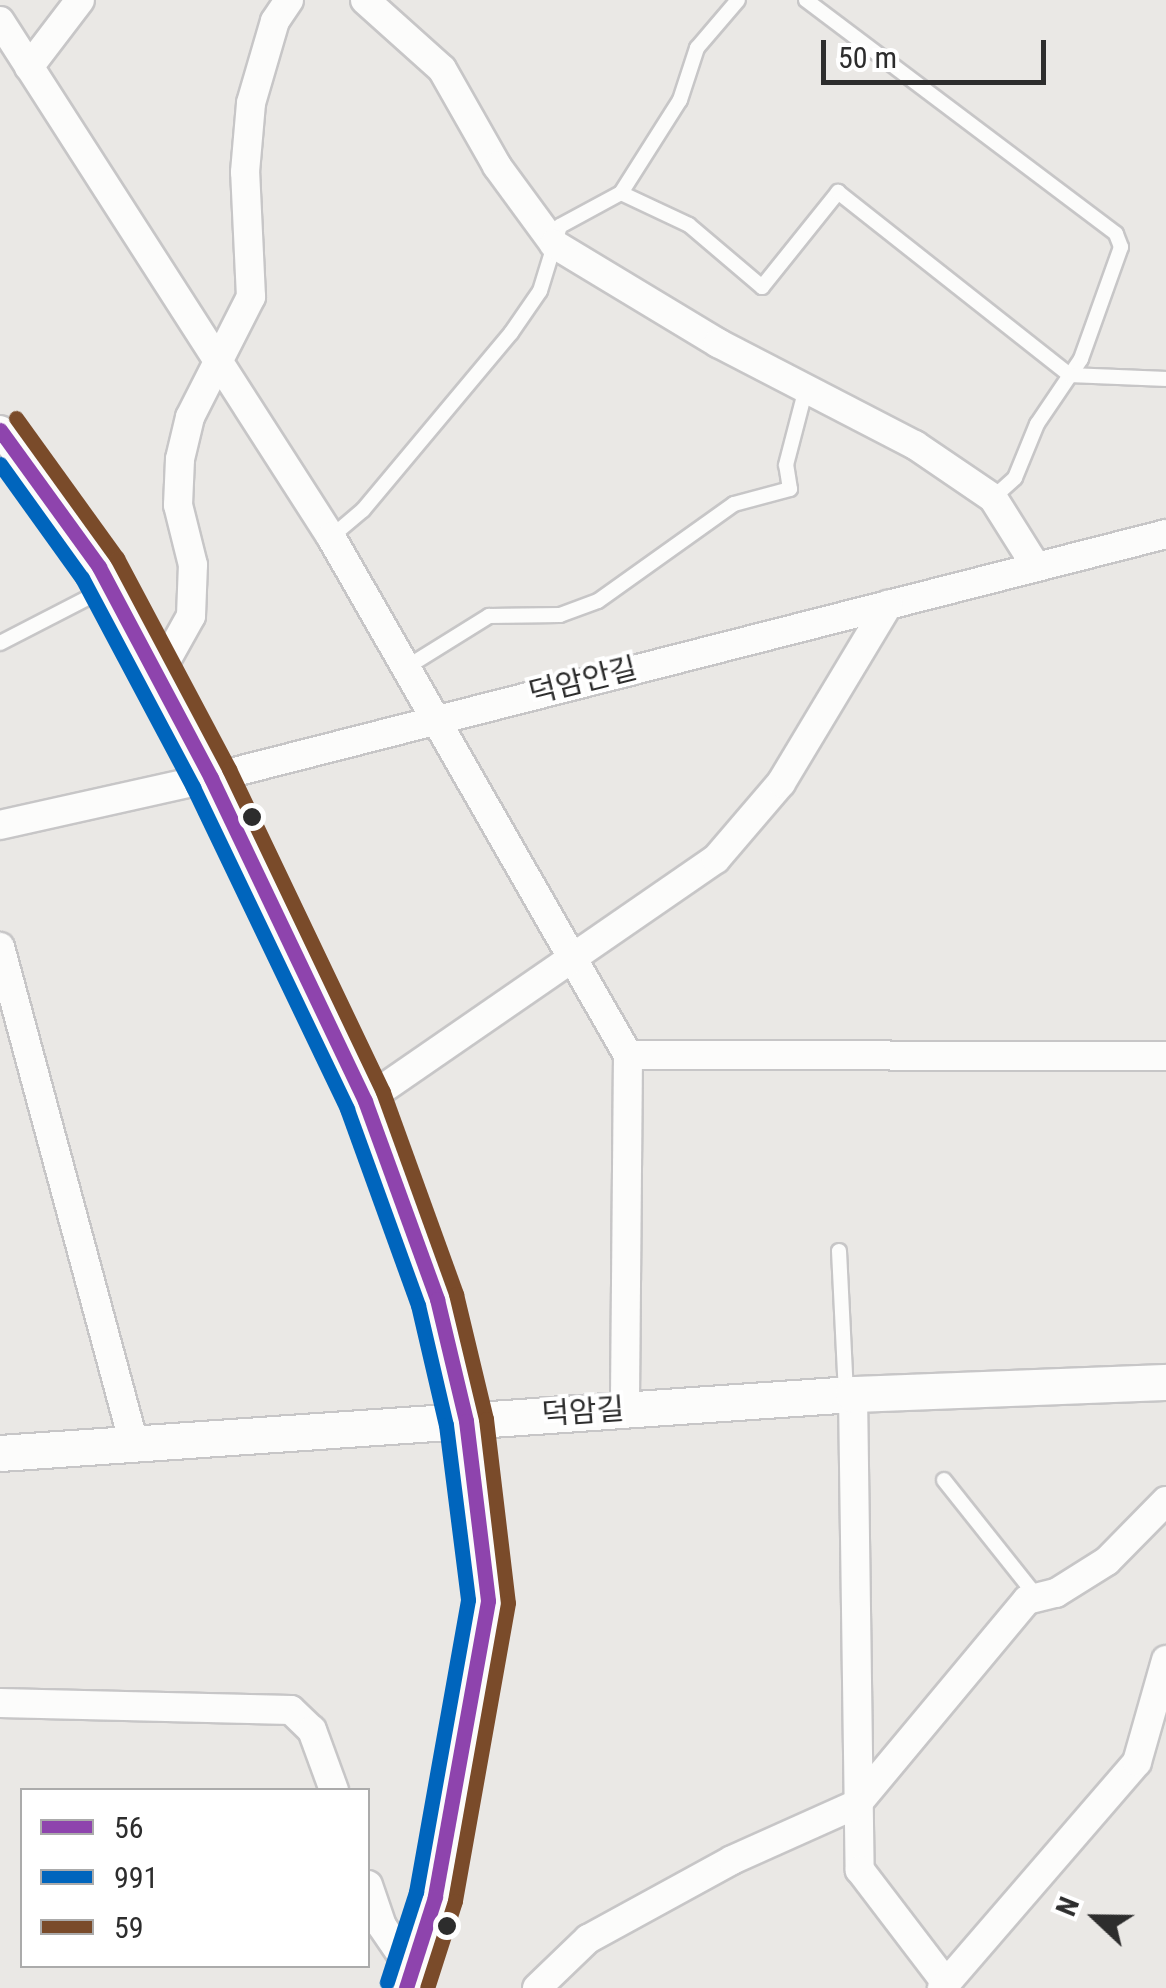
<!DOCTYPE html>
<html>
<head>
<meta charset="utf-8">
<style>
  body { margin:0 }
  #map { position:relative; width:1166px; height:1988px; overflow:hidden; background:#eae8e5; font-family:"Roboto Condensed","Noto Sans KR",sans-serif }
  div>[style] { position:absolute }
  .roads { filter:drop-shadow(2px 0 #c7c6c7) drop-shadow(-2px 0 #c7c6c7) drop-shadow(0 2px #c7c6c7) drop-shadow(0 -2px #c7c6c7) }
  .service>* { height:14px; margin:-7px; padding:0 7px; transform-origin:7px; border-radius:7px; background:#fcfcfb }
  .minor>* { height:28px; margin:-14px; padding:0 14px; transform-origin:14px; border-radius:14px; background:#fcfcfb }
  .tertiary>* { height:35px; margin:-17.5px; padding:0 17.5px; transform-origin:17.5px; border-radius:17.5px; background:#fcfcfb }
  .bus-1>* { height:15px; margin:-7.5px; padding:0 7.5px; transform-origin:7.5px; border-radius:7.5px; background:#8e44ad }
  .bus-2>* { height:15px; margin:-7.5px; padding:0 7.5px; transform-origin:7.5px; border-radius:7.5px; background:#0065bd }
  .bus-3>* { height:15px; margin:-7.5px; padding:0 7.5px; transform-origin:7.5px; border-radius:7.5px; background:#7a4b2a }
  .dots>* { width:28px; height:28px; translate:-50% -50%; box-sizing:border-box; border:5px solid #fff; border-radius:50% }
  span { translate:-50% -50%; white-space:nowrap; text-align:center; line-height:1.15; -webkit-text-stroke:8px #fff; paint-order:stroke }
  .street-label { font-size:30px; color:#2d2d2d }
  .legend { position:absolute; left:20px; top:1788px; width:350px; height:180px; box-sizing:border-box; background:#fff; border:2px solid #ababab; margin:0; padding:12px 18px; list-style:none; font-size:30px; color:#2d2d2d }
  .legend li { display:flex; align-items:center; gap:20px; height:50px }
  .legend b { width:50px; border:2px solid #ababab }
  .north { position:absolute; left:1046px; top:1868px; width:100px; height:100px; -webkit-text-stroke:8px #fff; paint-order:stroke; rotate:292deg; font-size:28px; font-weight:700; line-height:40px; text-align:center; color:#2d2d2d }
  .north::after { content:''; display:block; margin:auto; width:35px; height:45px; background:#2d2d2d; clip-path:polygon(50% 0,100% 100%,50% 72%,0 100%) }
  .scale { position:absolute; left:821px; top:40px; width:225px; height:45px; box-sizing:border-box; border:5px solid #2d2d2d; border-top:0; padding-left:12px; font-size:30px; line-height:35px; white-space:nowrap; color:#2d2d2d; -webkit-text-stroke:8px #fff; paint-order:stroke }
</style>
</head>
<body>
<div id="map">
  <div class="roads">
    <div class="service">
      <div style="left:806px;top:0;width:388px;rotate:37deg"></div>
      <div style="left:1116px;top:234px;width:14px;rotate:69deg"></div>
      <div style="left:1121px;top:247px;width:119px;rotate:109.7deg"></div>
      <div style="left:1081px;top:359px;width:78px;rotate:124.1deg"></div>
      <div style="left:1037px;top:424px;width:58px;rotate:112.2deg"></div>
      <div style="left:1015px;top:478px;width:30px;rotate:138deg"></div>
      <div style="left:621px;top:193px;width:75px;rotate:25.2deg"></div>
      <div style="left:689px;top:225px;width:96px;rotate:40.3deg"></div>
      <div style="left:762px;top:287px;width:122px;rotate:-51.3deg"></div>
      <div style="left:838px;top:192px;width:295px;rotate:38.3deg"></div>
      <div style="left:1070px;top:375px;width:96px;rotate:2.4deg"></div>
      <div style="left:331px;top:537px;width:42px;rotate:-40.2deg"></div>
      <div style="left:363px;top:510px;width:231px;rotate:-50.1deg"></div>
      <div style="left:511px;top:333px;width:51px;rotate:-55.4deg"></div>
      <div style="left:540px;top:291px;width:68px;rotate:-72.9deg"></div>
      <div style="left:560px;top:226px;width:69px;rotate:-28.4deg"></div>
      <div style="left:621px;top:193px;width:110px;rotate:-57.6deg"></div>
      <div style="left:680px;top:100px;width:55px;rotate:-71.9deg"></div>
      <div style="left:697px;top:48px;width:63px;rotate:-49.5deg"></div>
      <div style="left:0;top:643px;width:123px;rotate:-27.2deg"></div>
      <div style="left:407px;top:667px;width:97px;rotate:-31.9deg"></div>
      <div style="left:489px;top:616px;width:71px;rotate:-0.8deg"></div>
      <div style="left:560px;top:615px;width:40px;rotate:-20.2deg"></div>
      <div style="left:598px;top:601px;width:167px;rotate:-35.5deg"></div>
      <div style="left:734px;top:504px;width:58px;rotate:-15deg"></div>
      <div style="left:790px;top:489px;width:24px;rotate:-99deg"></div>
      <div style="left:786px;top:465px;width:80px;rotate:-75.4deg"></div>
      <div style="left:839px;top:1251px;width:143px;rotate:87.2deg"></div>
      <div style="left:944px;top:1480px;width:149px;rotate:51.5deg"></div>
    </div>
    <div class="minor">
      <div style="left:365px;top:0;width:103px;rotate:41.9deg"></div>
      <div style="left:442px;top:69px;width:112px;rotate:60.4deg"></div>
      <div style="left:497px;top:166px;width:97px;rotate:53.8deg"></div>
      <div style="left:554px;top:244px;width:192px;rotate:31.1deg"></div>
      <div style="left:718px;top:343px;width:222px;rotate:27.4deg"></div>
      <div style="left:915px;top:445px;width:94px;rotate:34.2deg"></div>
      <div style="left:993px;top:498px;width:79px;rotate:57.9deg"></div>
      <div style="left:0;top:21px;width:613px;rotate:57.32deg"></div>
      <div style="left:331px;top:537px;width:597px;rotate:60.17deg"></div>
      <div style="left:628px;top:1055px;width:354px;rotate:90.5deg"></div>
      <div style="left:29px;top:67px;width:84px;rotate:-52.7deg"></div>
      <div style="left:0;top:430px;width:169px;rotate:54.1deg"></div>
      <div style="left:99px;top:567px;width:239px;rotate:62deg"></div>
      <div style="left:211px;top:778px;width:358px;rotate:64.5deg"></div>
      <div style="left:365px;top:1101px;width:211px;rotate:70deg"></div>
      <div style="left:437px;top:1299px;width:125px;rotate:76.6deg"></div>
      <div style="left:466px;top:1421px;width:181px;rotate:83deg"></div>
      <div style="left:488px;top:1601px;width:301px;rotate:100.2deg"></div>
      <div style="left:435px;top:1897px;width:96px;rotate:107.7deg"></div>
      <div style="left:157px;top:677px;width:70px;rotate:-60.9deg"></div>
      <div style="left:191px;top:616px;width:51px;rotate:-87.8deg"></div>
      <div style="left:193px;top:565px;width:62px;rotate:-104deg"></div>
      <div style="left:178px;top:505px;width:46px;rotate:-87.5deg"></div>
      <div style="left:180px;top:459px;width:43px;rotate:-76.6deg"></div>
      <div style="left:190px;top:417px;width:135px;rotate:-63.1deg"></div>
      <div style="left:251px;top:297px;width:125px;rotate:-92.7deg"></div>
      <div style="left:245px;top:172px;width:69px;rotate:-85deg"></div>
      <div style="left:251px;top:103px;width:85px;rotate:-73.7deg"></div>
      <div style="left:275px;top:21px;width:25px;rotate:-56deg"></div>
      <div style="left:0;top:825px;width:216px;rotate:-12.6deg"></div>
      <div style="left:211px;top:778px;width:986px;rotate:-14.33deg"></div>
      <div style="left:0;top:947px;width:515px;rotate:74.91deg"></div>
      <div style="left:628px;top:1055px;width:538px;rotate:0.11deg"></div>
      <div style="left:365px;top:1101px;width:426px;rotate:-34.6deg"></div>
      <div style="left:716px;top:859px;width:100px;rotate:-49.5deg"></div>
      <div style="left:781px;top:783px;width:208px;rotate:-59deg"></div>
      <div style="left:853px;top:1394px;width:476px;rotate:89.2deg"></div>
      <div style="left:860px;top:1870px;width:142px;rotate:52.7deg"></div>
      <div style="left:0;top:1703px;width:291px;rotate:1.4deg"></div>
      <div style="left:291px;top:1710px;width:29px;rotate:44deg"></div>
      <div style="left:312px;top:1730px;width:64px;rotate:69.9deg"></div>
      <div style="left:368px;top:1885px;width:43px;rotate:71.1deg"></div>
      <div style="left:382px;top:1926px;width:53px;rotate:55.7deg"></div>
      <div style="left:537px;top:1988px;width:71px;rotate:-43.9deg"></div>
      <div style="left:588px;top:1939px;width:164px;rotate:-28.7deg"></div>
      <div style="left:732px;top:1860px;width:137px;rotate:-24.1deg"></div>
      <div style="left:857px;top:1804px;width:266px;rotate:-50.2deg"></div>
      <div style="left:1027px;top:1600px;width:30px;rotate:-14deg"></div>
      <div style="left:1056px;top:1593px;width:60px;rotate:-32.1deg"></div>
      <div style="left:1107px;top:1561px;width:84px;rotate:-45.5deg"></div>
      <div style="left:942px;top:1988px;width:298px;rotate:-49.2deg"></div>
      <div style="left:1137px;top:1762px;width:106px;rotate:-74.1deg"></div>
    </div>
    <div class="tertiary">
      <div style="left:0;top:1453px;width:855px;rotate:-3.96deg"></div>
      <div style="left:853px;top:1394px;width:313px;rotate:-2.2deg"></div>
    </div>
  </div>
  <div class="bus-1">
    <div style="left:0;top:430px;width:169px;rotate:54.1deg"></div>
    <div style="left:99px;top:567px;width:239px;rotate:62deg"></div>
    <div style="left:211px;top:778px;width:358px;rotate:64.5deg"></div>
    <div style="left:365px;top:1101px;width:211px;rotate:70deg"></div>
    <div style="left:437px;top:1299px;width:125px;rotate:76.6deg"></div>
    <div style="left:466px;top:1421px;width:181px;rotate:83deg"></div>
    <div style="left:488px;top:1601px;width:301px;rotate:100.2deg"></div>
    <div style="left:435px;top:1897px;width:96px;rotate:107.7deg"></div>
  </div>
  <div class="bus-2">
    <div style="left:0;top:464px;width:140px;rotate:54.3deg"></div>
    <div style="left:82px;top:578px;width:237px;rotate:62deg"></div>
    <div style="left:193px;top:787px;width:357px;rotate:64.4deg"></div>
    <div style="left:347px;top:1109px;width:208px;rotate:70.1deg"></div>
    <div style="left:418px;top:1305px;width:123px;rotate:76.9deg"></div>
    <div style="left:446px;top:1425px;width:176px;rotate:82.8deg"></div>
    <div style="left:468px;top:1600px;width:297px;rotate:100.1deg"></div>
    <div style="left:416px;top:1892px;width:95px;rotate:107.9deg"></div>
  </div>
  <div class="bus-3">
    <div style="left:16px;top:418px;width:173px;rotate:54.2deg"></div>
    <div style="left:117px;top:558px;width:239px;rotate:62deg"></div>
    <div style="left:229px;top:769px;width:358px;rotate:64.5deg"></div>
    <div style="left:383px;top:1092px;width:215px;rotate:70.1deg"></div>
    <div style="left:456px;top:1294px;width:129px;rotate:76.5deg"></div>
    <div style="left:486px;top:1419px;width:185px;rotate:83.2deg"></div>
    <div style="left:508px;top:1603px;width:303px;rotate:100.1deg"></div>
    <div style="left:455px;top:1901px;width:91px;rotate:107.8deg"></div>
  </div>
  <div class="dots">
    <div style="left:252px;top:817px;background:#2d2d2d"></div>
    <div style="left:447px;top:1926px;background:#2d2d2d"></div>
  </div>
  <div class="street-label">
    <span style="left:583px;top:681px;rotate:-14deg">덕암안길</span>
    <span style="left:583px;top:1412px;rotate:-4deg">덕암길</span>
  </div>
  <ul class="legend">
  <li><b style="height:12px;background:#8e44ad"></b>56</li>
  <li><b style="height:12px;background:#0065bd"></b>991</li>
  <li><b style="height:12px;background:#7a4b2a"></b>59</li>
  </ul>
  <div class="north">N</div>
  <div class="scale">50 m</div>
</div>
</body>
</html>
